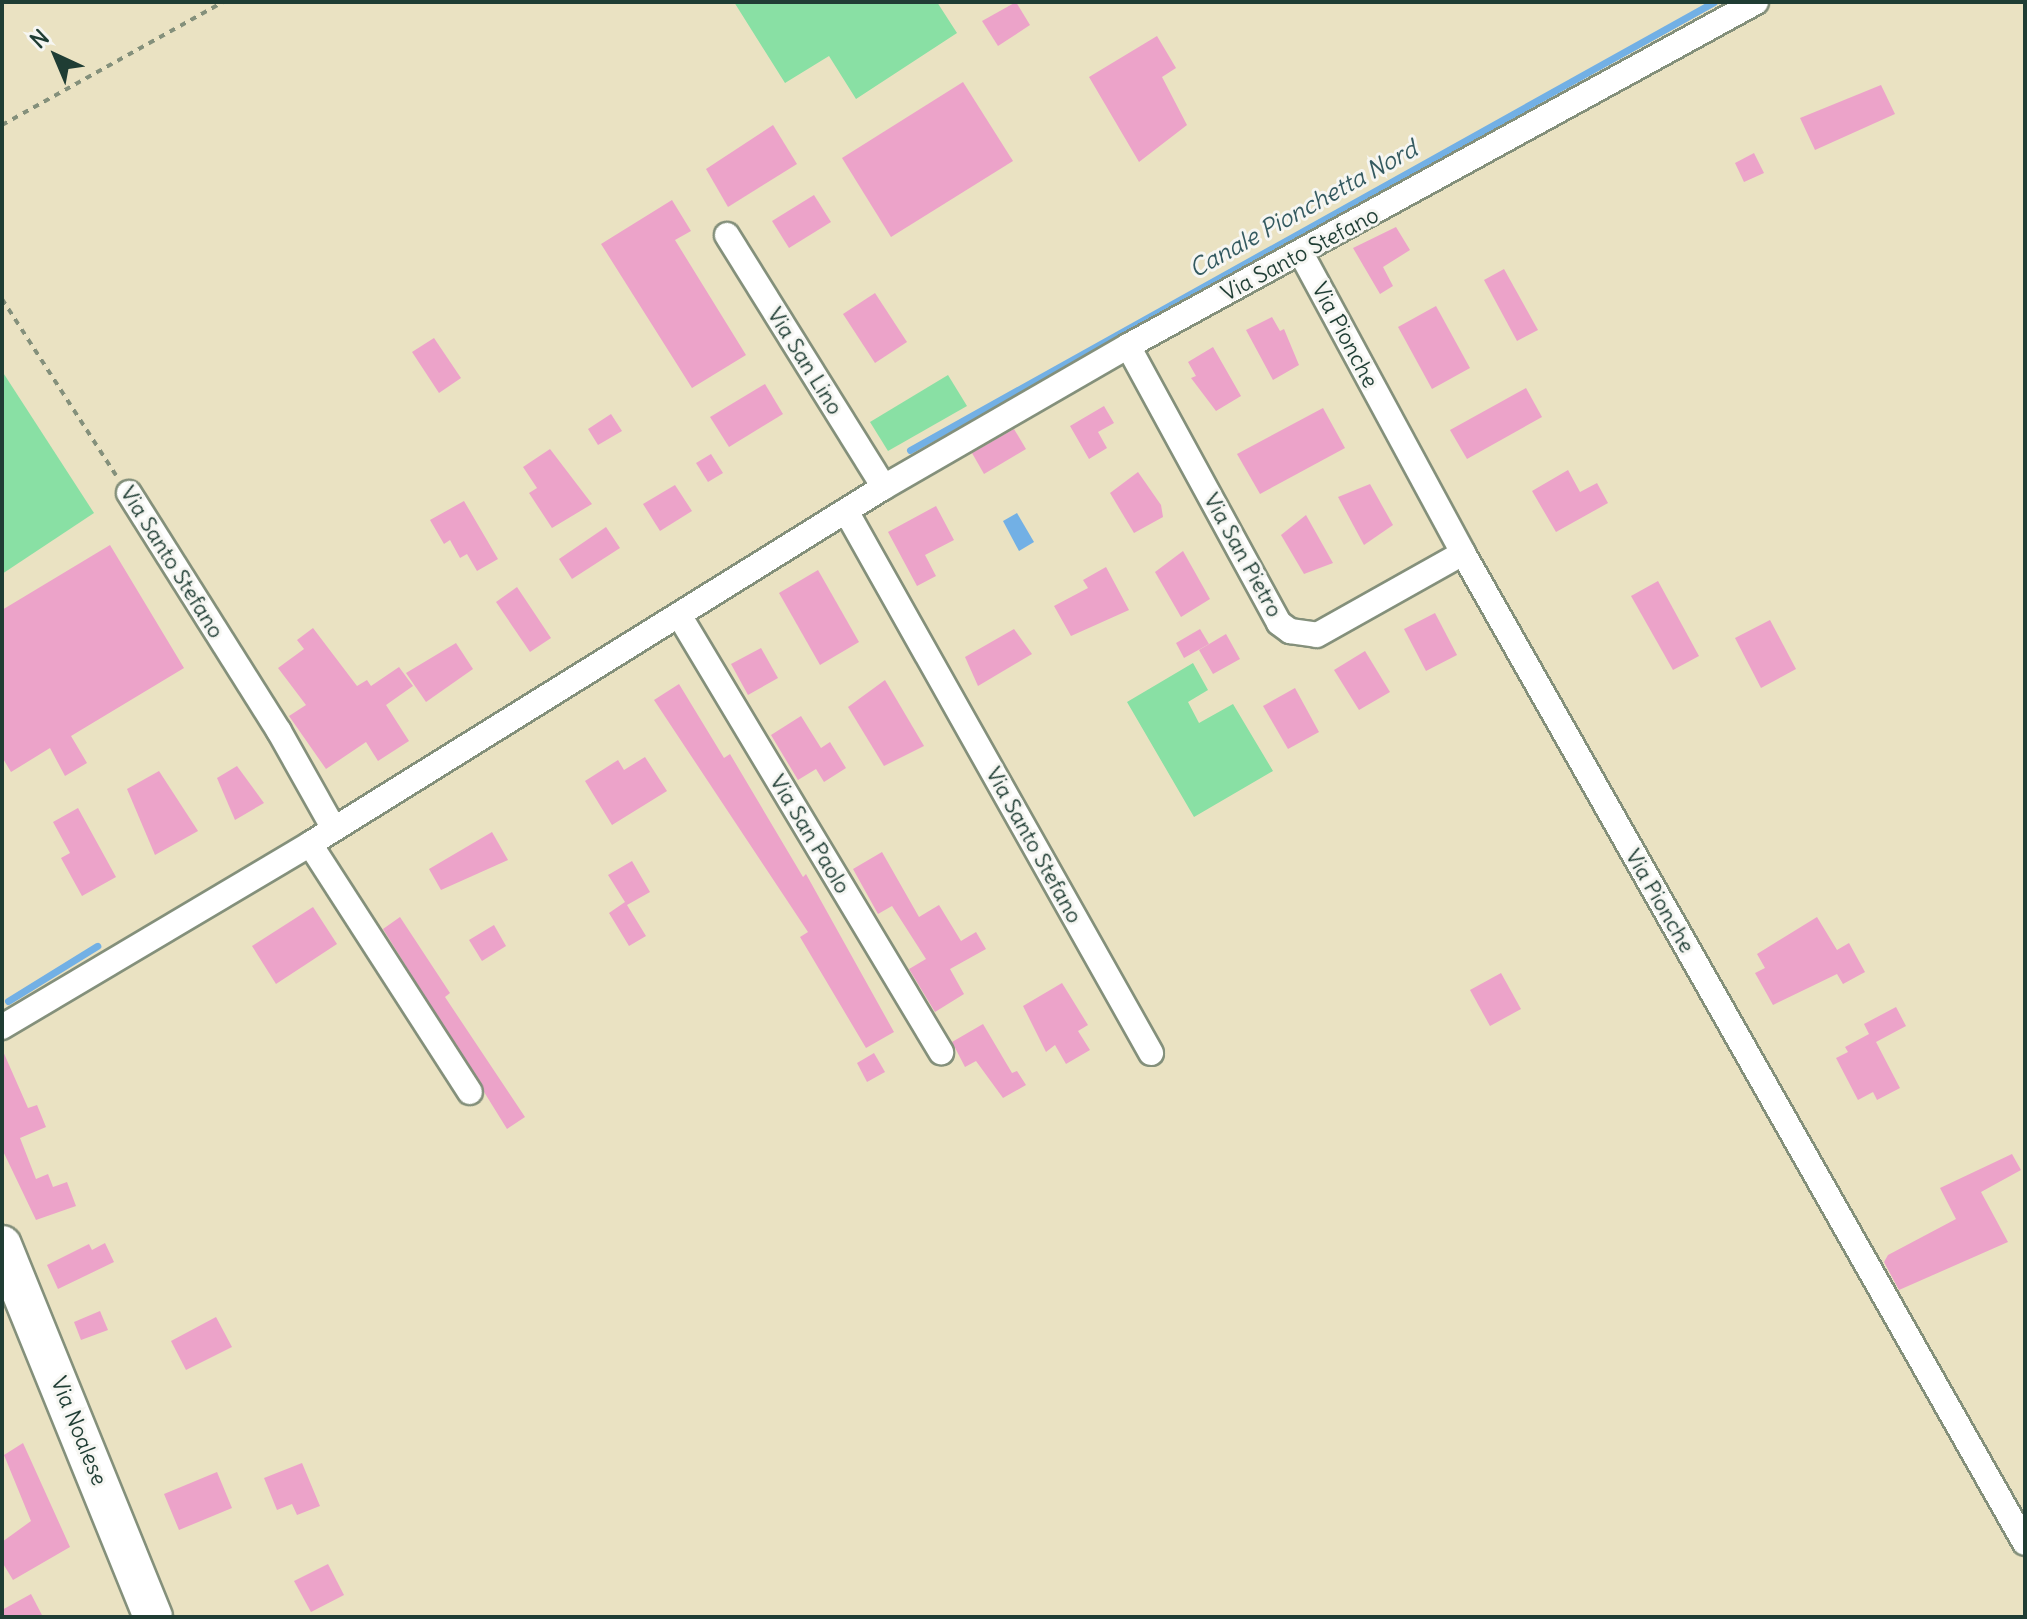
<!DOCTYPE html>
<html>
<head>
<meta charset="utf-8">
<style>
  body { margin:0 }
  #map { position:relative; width:2027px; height:1619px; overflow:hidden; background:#eae2c2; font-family:Delius,sans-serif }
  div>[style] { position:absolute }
  .green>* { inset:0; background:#89e0a4 }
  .water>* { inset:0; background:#72b0e5 }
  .stream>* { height:7px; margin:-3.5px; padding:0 3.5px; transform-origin:3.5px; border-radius:3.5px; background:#72b0e5 }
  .building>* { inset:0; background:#eca3c9 }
  .path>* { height:4px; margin-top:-2px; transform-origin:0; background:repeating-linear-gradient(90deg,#84907b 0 6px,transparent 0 12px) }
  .roads { filter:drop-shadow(2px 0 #84907b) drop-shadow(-2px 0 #84907b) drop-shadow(0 2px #84907b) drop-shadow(0 -2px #84907b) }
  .street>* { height:24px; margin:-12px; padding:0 12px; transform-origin:12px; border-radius:12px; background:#fff }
  .primary>* { height:38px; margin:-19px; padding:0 19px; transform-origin:19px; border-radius:19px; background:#fff }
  span { translate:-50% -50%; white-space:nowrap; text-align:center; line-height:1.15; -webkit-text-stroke:6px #f6f6f2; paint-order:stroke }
  .street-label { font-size:22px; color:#1f3d34 }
  .water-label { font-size:24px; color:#345a60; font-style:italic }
  .frame { position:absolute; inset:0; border:4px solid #1f3d34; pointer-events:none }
  .north { position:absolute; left:16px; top:16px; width:80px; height:80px; -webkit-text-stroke:6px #f6f6f2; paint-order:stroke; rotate:316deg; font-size:22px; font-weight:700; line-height:32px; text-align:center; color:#1f3d34 }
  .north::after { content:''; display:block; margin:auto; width:28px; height:36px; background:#1f3d34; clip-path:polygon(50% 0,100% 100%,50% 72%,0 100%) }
</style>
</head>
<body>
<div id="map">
  <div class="green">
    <div style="clip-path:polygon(734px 2px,937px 2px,957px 33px,856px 99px,829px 56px,785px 83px)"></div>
    <div style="clip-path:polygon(2px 371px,94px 513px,2px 574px)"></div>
    <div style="clip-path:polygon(948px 375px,967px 406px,888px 451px,870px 422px)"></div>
    <div style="clip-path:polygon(1193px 663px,1208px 690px,1188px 702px,1199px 723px,1233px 704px,1273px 771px,1194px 817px,1127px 702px)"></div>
  </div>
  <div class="water">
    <div style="clip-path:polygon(1017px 513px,1034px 542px,1019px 551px,1003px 521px)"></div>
  </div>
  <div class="stream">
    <div style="left:910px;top:450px;width:920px;rotate:-29.13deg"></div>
    <div style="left:8px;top:1001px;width:105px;rotate:-31.7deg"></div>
  </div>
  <div class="building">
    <div style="clip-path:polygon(1016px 2px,1030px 25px,998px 46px,982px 21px)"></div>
    <div style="clip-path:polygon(1157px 36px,1176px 68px,1162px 77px,1187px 125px,1139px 162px,1089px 77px)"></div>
    <div style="clip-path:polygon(963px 82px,1013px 161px,891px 237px,842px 158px)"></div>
    <div style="clip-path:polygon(1881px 85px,1895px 114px,1815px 150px,1800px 118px)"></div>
    <div style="clip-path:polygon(773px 125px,797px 164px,728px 207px,706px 169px)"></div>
    <div style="clip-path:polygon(1754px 153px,1764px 173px,1744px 182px,1735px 163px)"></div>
    <div style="clip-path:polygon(814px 195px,831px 222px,789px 248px,772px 221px)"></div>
    <div style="clip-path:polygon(672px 200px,691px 231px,675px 240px,746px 355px,692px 388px,601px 244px)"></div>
    <div style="clip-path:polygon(1396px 227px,1410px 250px,1383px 267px,1393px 286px,1380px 294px,1353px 248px)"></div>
    <div style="clip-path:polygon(1504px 269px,1538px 330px,1517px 341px,1484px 280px)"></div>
    <div style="clip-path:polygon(875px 293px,907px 342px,875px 363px,843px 314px)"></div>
    <div style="clip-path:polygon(1436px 306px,1470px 368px,1432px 389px,1398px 327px)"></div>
    <div style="clip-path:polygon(1272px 317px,1280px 331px,1284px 329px,1299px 365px,1273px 380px,1246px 330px)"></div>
    <div style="clip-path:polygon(434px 338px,461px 378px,439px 393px,412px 352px)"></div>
    <div style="clip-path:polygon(1213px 347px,1241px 396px,1216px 411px,1191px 378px,1196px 376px,1188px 362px)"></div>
    <div style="clip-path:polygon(765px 384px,783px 414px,729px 447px,710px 417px)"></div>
    <div style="clip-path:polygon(1526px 388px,1542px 417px,1467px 459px,1450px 430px)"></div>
    <div style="clip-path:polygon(1104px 406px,1114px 423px,1098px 432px,1107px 448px,1089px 459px,1070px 426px)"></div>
    <div style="clip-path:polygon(1323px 408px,1345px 448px,1260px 494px,1237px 454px)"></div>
    <div style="clip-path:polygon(611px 414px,622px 431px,598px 445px,588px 429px)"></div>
    <div style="clip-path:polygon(1014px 429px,1026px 449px,984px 474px,972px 453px)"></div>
    <div style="clip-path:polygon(550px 449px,592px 504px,552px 528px,529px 493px,537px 488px,523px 467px)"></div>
    <div style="clip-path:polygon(711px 454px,723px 473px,708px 482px,696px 463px)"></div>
    <div style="clip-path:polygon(1568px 470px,1580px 492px,1597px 483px,1608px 503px,1556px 532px,1532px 491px)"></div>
    <div style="clip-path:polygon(1138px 472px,1161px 505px,1163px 517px,1134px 533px,1110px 493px)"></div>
    <div style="clip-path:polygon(1370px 484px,1393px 525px,1364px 545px,1338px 497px)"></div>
    <div style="clip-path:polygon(675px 485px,692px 511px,660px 531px,643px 504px)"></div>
    <div style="clip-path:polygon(464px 501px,498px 559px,477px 571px,467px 554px,460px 558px,450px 540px,444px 544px,430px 520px)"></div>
    <div style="clip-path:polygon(936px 506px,954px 540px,925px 555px,936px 576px,917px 586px,888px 532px)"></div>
    <div style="clip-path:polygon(1306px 515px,1333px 563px,1304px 574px,1281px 535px)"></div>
    <div style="clip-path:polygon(606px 527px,620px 548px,572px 579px,559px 559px)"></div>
    <div style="clip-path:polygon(110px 545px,184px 668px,71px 736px,87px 763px,65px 776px,50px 748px,11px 772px,2px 757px,2px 610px)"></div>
    <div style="clip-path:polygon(1183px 551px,1210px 599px,1181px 617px,1155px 572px)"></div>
    <div style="clip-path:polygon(1106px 567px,1129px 610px,1071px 636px,1054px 606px,1088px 588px,1083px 580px)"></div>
    <div style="clip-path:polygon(818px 570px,859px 642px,820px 665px,779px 593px)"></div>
    <div style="clip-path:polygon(1658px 581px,1699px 656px,1673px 670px,1631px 596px)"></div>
    <div style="clip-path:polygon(517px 587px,551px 638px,530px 652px,496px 602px)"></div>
    <div style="clip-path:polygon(1435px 613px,1457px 655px,1426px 671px,1404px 629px)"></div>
    <div style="clip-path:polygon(1770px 620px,1796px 669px,1761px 688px,1735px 638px)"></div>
    <div style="clip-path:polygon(313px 628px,357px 686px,367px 680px,371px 686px,399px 667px,413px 686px,386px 705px,409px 741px,378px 761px,366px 742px,326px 769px,289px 716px,306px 705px,278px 668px,304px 649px,297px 640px)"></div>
    <div style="clip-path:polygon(1014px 629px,1032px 654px,978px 686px,965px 657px)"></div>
    <div style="clip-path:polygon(1200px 629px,1209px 644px,1184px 658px,1176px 643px)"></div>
    <div style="clip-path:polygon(1226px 634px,1240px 659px,1213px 674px,1199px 650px)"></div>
    <div style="clip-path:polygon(456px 643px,473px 669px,426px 702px,406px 673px)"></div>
    <div style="clip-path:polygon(761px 648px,778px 678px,748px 695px,731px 664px)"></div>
    <div style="clip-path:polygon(1365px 651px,1390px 692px,1359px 710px,1334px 670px)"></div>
    <div style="clip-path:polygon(885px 680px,924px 746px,884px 766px,848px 707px)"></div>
    <div style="clip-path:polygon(679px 684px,724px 758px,730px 754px,803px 877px,806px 874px,894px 1032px,866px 1048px,800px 937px,808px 932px,654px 700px)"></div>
    <div style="clip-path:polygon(1295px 688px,1319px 732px,1288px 749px,1263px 706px)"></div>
    <div style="clip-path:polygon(801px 716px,821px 748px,830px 742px,846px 768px,824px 782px,816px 769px,798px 780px,771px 735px)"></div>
    <div style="clip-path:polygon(645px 757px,667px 791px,612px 825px,585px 781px,618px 760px,624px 770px)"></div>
    <div style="clip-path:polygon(237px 766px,264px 803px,235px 820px,217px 778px)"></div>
    <div style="clip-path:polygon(159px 771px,198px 831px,155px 855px,127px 789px)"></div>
    <div style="clip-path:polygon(78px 808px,116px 877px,82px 896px,61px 858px,70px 853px,53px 822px)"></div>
    <div style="clip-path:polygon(492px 832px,508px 860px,441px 890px,429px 869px)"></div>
    <div style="clip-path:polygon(882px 852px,919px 917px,939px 905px,961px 941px,976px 932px,986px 949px,950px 969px,964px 994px,935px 1012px,909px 969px,926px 959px,892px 906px,878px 914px,853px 869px)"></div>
    <div style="clip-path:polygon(632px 861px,650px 892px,627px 905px,646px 936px,629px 946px,609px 913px,625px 902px,608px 875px)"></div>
    <div style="clip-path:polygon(313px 907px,337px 944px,276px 984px,252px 946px)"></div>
    <div style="clip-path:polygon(400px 917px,450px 993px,445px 997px,525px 1117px,507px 1129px,383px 929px)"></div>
    <div style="clip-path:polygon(1817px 917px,1837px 950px,1849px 943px,1865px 972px,1843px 984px,1837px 974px,1773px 1005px,1755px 973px,1765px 968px,1757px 954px)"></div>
    <div style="clip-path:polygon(494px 925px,506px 946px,482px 961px,469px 940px)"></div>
    <div style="clip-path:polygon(1501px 973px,1521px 1009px,1490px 1026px,1470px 990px)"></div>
    <div style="clip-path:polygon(1062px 983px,1088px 1025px,1078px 1031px,1090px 1050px,1066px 1064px,1055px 1045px,1046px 1052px,1023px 1006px)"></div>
    <div style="clip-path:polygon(1896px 1007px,1906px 1026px,1876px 1042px,1900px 1088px,1877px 1100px,1873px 1092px,1858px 1100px,1836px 1058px,1848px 1052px,1845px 1047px,1869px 1034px,1864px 1024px)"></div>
    <div style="clip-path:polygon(983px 1024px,1012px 1073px,1017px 1071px,1026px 1085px,1003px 1098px,976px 1061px,965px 1067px,952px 1042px)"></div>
    <div style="clip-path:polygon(2px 1049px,28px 1108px,37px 1105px,46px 1127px,20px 1138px,36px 1179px,48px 1174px,53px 1187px,67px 1182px,76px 1206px,36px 1220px,2px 1149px)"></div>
    <div style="clip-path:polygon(874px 1053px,885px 1072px,867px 1082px,857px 1063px)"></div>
    <div style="clip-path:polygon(2012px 1154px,2021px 1170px,1981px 1192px,2008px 1242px,1899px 1290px,1884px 1262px,1888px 1255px,1956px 1219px,1940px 1188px)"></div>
    <div style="clip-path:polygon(105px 1243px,114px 1262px,58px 1289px,47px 1265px,89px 1244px,92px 1250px)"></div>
    <div style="clip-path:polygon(100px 1311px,108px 1330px,81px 1340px,74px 1322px)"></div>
    <div style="clip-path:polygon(216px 1317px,232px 1347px,186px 1370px,171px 1341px)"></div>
    <div style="clip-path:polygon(23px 1443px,70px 1547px,13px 1580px,2px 1562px,2px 1542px,31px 1521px,4px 1455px)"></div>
    <div style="clip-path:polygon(302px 1463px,320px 1506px,297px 1515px,292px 1504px,277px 1510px,264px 1478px)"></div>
    <div style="clip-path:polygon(217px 1472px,232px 1508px,179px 1530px,164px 1494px)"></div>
    <div style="clip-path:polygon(328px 1564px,344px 1595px,311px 1612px,294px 1581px)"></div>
    <div style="clip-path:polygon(31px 1594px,43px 1617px,2px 1617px,2px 1610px)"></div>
  </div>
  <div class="path">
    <div style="left:2px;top:125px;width:253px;rotate:-29.1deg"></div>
    <div style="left:2px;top:299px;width:210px;rotate:57.1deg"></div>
  </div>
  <div class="roads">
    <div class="street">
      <div style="left:727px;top:235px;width:297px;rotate:58.1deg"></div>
      <div style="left:1302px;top:255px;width:339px;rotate:61.6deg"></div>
      <div style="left:1463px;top:553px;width:1138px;rotate:60.42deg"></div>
      <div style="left:1128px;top:346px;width:315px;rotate:61.4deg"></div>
      <div style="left:1279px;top:623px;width:14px;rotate:36deg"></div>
      <div style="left:1290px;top:631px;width:27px;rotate:8deg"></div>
      <div style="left:1317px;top:635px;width:167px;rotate:-29.3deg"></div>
      <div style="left:129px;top:493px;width:281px;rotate:57.8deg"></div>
      <div style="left:279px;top:731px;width:112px;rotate:60.7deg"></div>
      <div style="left:846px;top:511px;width:622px;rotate:60.63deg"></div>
      <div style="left:679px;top:615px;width:510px;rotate:59.06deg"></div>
      <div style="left:310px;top:844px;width:295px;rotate:57.2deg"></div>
      <div style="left:2px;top:1027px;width:358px;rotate:-30.7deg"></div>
      <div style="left:310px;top:844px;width:676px;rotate:-31.88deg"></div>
      <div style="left:884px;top:487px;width:282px;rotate:-30deg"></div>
      <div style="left:1128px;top:346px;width:716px;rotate:-28.71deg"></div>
    </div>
    <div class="primary">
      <div style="left:2px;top:1245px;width:401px;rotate:67.9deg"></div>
    </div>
  </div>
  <div class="street-label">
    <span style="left:1300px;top:254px;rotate:-28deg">Via Santo Stefano</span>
    <span style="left:1345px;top:335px;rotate:62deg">Via Pionche</span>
    <span style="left:805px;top:361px;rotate:58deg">Via San Lino</span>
    <span style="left:1243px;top:555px;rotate:61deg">Via San Pietro</span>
    <span style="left:172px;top:562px;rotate:58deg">Via Santo Stefano</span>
    <span style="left:810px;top:834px;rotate:59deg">Via San Paolo</span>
    <span style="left:1034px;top:845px;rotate:61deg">Via Santo Stefano</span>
    <span style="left:1660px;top:901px;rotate:60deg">Via Pionche</span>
    <span style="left:79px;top:1431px;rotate:68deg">Via Noalese</span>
  </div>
  <div class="water-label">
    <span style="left:1303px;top:209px;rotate:-29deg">Canale Pionchetta Nord</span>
  </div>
  <div class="frame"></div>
  <div class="north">N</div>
</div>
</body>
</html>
